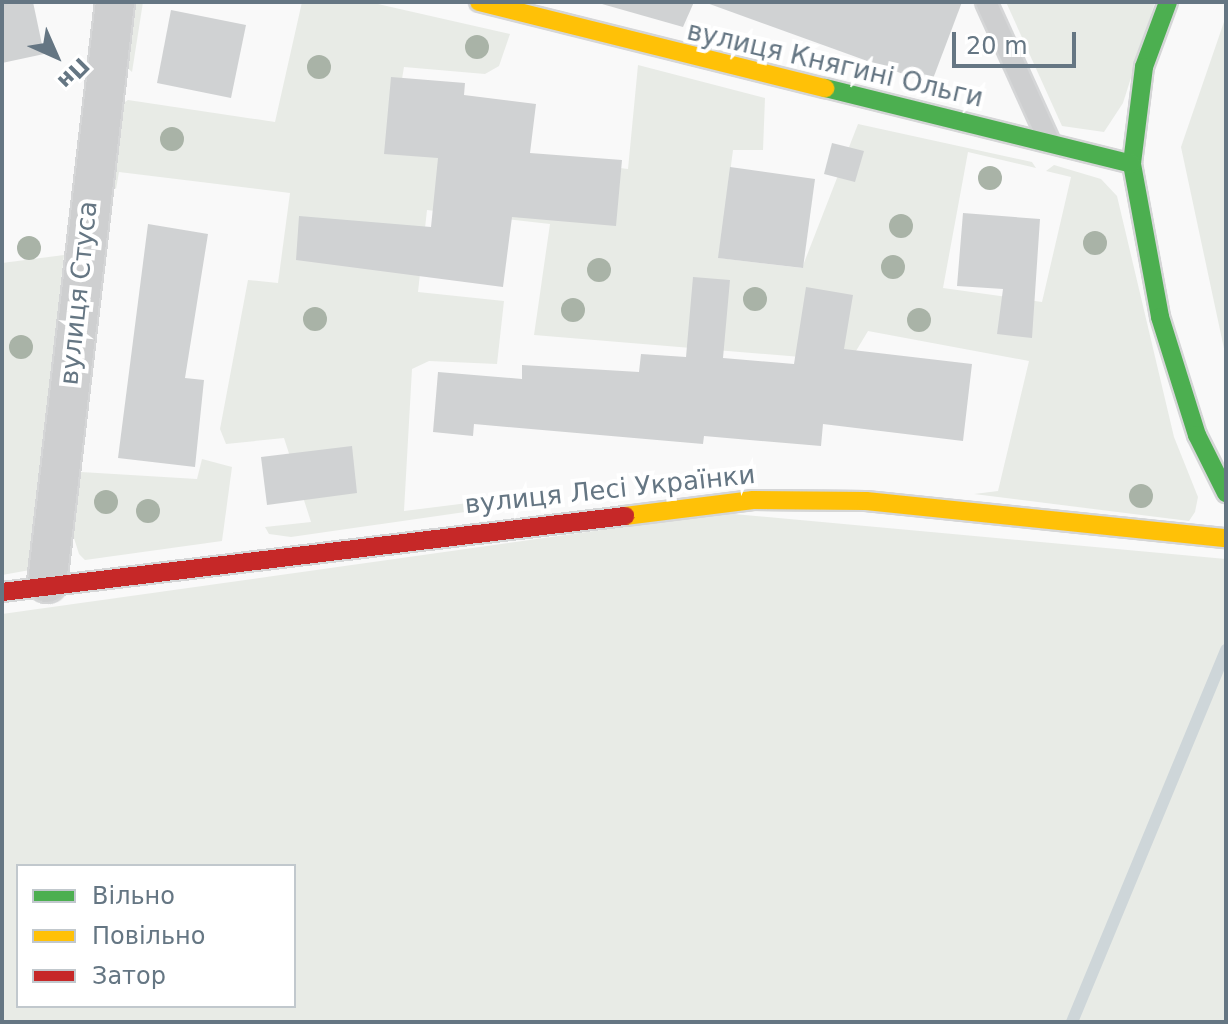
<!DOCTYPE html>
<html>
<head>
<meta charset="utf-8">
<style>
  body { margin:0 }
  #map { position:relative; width:1228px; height:1024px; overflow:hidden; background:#f9f9f9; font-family:"DejaVu Sans",sans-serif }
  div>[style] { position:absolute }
  .green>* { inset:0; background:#e8ebe6 }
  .stream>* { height:12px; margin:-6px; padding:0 6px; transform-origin:6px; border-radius:6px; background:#ced6d9 }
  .building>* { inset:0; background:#d0d2d3 }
  .roads { filter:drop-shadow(2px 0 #d5d6d7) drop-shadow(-2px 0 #d5d6d7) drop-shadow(0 2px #d5d6d7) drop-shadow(0 -2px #d5d6d7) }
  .lane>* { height:20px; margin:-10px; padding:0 10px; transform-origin:10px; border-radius:10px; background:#cecfd0 }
  .street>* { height:38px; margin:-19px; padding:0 19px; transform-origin:19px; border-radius:19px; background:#cecfd0 }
  .fast>* { height:18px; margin:-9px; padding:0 9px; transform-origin:9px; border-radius:9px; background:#4caf50 }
  .slow>* { height:18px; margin:-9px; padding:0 9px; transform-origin:9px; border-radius:9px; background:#ffc107 }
  .jam>* { height:18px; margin:-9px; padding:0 9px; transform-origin:9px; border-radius:9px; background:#c62828 }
  .trees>* { width:24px; height:24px; margin:-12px; border-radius:50%; background:#a9b3a7 }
  span { translate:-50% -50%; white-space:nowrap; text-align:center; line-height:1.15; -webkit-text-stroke:8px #fff; paint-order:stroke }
  .street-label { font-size:26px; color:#657683 }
  .frame { position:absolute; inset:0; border:4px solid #657683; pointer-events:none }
  .legend { position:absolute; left:16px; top:864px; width:280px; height:144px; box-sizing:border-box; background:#fff; border:2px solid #c1c8cd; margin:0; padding:10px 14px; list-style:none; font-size:24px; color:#657683 }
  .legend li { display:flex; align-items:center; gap:16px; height:40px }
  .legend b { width:40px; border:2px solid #c1c8cd }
  .north { position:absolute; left:16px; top:16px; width:80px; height:80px; -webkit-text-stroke:6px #fff; paint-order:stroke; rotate:135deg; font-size:22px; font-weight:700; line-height:32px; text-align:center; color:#657683 }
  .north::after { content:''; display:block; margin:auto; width:28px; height:36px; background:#657683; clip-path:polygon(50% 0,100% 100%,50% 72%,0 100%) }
  .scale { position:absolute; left:952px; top:32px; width:124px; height:36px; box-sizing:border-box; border:4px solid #657683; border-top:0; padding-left:10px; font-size:24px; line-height:28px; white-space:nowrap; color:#657683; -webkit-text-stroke:6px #fff; paint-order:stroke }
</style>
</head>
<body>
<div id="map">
  <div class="green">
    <div style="clip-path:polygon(134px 2px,143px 2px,132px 72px,124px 65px)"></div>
    <div style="clip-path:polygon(302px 2px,369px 2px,510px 34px,499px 66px,485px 74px,404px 67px,392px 139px,628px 169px,638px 65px,765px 98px,763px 150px,733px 150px,719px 258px,802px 268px,858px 124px,1032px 162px,1036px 168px,968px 152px,943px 288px,1042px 302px,1071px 177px,1046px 171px,1054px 165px,1101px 179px,1117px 196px,1174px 437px,1198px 497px,1195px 512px,1189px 521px,974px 494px,998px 491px,1029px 361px,868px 331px,850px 361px,534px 335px,550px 224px,427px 210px,418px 292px,504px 301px,497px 364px,429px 361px,412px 369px,404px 511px,484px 501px,472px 511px,291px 537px,269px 534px,265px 527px,311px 522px,284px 438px,226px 444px,220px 429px,248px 280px,278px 283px,290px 193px,119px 172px,116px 189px,109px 183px,119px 106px,128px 100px,275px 122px)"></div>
    <div style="clip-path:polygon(1006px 2px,1155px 2px,1123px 103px,1104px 132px,1062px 126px)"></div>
    <div style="clip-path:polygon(1226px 16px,1226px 358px,1181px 147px)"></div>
    <div style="clip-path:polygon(64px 255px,30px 570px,2px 575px,2px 263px)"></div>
    <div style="clip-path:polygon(202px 459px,232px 467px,222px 541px,85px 560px,79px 554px,73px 535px,81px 472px,197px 479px)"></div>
    <div style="clip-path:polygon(evenodd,723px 513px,1226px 559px,1226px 1022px,2px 1022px,2px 614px,723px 513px,18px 866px,294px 866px,294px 1006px,18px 1006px,18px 866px)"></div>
  </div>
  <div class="stream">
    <div style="left:1072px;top:1022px;width:403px;rotate:-67.5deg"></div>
  </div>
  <div class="building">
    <div style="clip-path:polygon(2px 2px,33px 2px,44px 54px,2px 63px)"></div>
    <div style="clip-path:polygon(595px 2px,694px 2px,683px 27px)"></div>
    <div style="clip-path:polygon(704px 2px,962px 2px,931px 84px)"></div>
    <div style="clip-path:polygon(171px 10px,246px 25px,231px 98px,157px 83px)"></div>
    <div style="clip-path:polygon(391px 77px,465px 83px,464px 95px,536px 104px,530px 153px,622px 160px,616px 226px,512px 217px,503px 287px,296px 260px,299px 216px,431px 227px,438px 158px,384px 154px)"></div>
    <div style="clip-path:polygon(832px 143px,864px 151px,855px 182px,824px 174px)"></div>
    <div style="clip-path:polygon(730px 167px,815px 179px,803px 268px,718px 258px)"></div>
    <div style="clip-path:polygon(963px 213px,1040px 219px,1032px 338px,997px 334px,1003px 289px,957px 286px)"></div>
    <div style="clip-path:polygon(148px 224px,208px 234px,185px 378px,204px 380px,195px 467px,118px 458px)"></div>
    <div style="clip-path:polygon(693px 277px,730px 280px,723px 358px,794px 364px,806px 287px,853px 295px,844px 349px,972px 364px,963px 441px,823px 424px,821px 446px,704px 436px,703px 444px,474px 424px,473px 436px,433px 432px,438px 372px,522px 379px,522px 365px,639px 372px,641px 354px,686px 357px)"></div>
    <div style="clip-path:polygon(352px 446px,357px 493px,267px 505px,261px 457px)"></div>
  </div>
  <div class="roads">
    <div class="lane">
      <div style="left:986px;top:2px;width:153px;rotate:65.6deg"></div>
    </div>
    <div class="street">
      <div style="left:47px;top:583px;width:585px;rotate:-83.32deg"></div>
    </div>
    <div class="fast">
      <div style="left:1168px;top:2px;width:69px;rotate:110.3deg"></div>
      <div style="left:1144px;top:67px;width:98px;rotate:97.1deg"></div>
      <div style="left:1132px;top:164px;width:156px;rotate:79.6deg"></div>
      <div style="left:1160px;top:317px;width:124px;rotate:72.6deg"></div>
      <div style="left:1197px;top:435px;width:65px;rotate:63.4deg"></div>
      <div style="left:825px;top:88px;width:316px;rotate:13.9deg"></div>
    </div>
    <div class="slow">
      <div style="left:479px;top:2px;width:357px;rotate:14deg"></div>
      <div style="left:625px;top:516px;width:129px;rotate:-7.1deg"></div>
      <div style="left:753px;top:500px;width:113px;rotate:0.5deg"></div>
      <div style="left:866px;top:501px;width:362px;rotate:5.9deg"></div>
    </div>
    <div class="jam">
      <div style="left:2px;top:592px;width:628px;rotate:-6.96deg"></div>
    </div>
  </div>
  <div class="trees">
    <div style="left:477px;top:47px"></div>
    <div style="left:319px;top:67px"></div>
    <div style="left:172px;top:139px"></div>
    <div style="left:990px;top:178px"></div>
    <div style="left:901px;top:226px"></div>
    <div style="left:1095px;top:243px"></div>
    <div style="left:29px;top:248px"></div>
    <div style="left:893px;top:267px"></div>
    <div style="left:599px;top:270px"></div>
    <div style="left:755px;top:299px"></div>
    <div style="left:573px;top:310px"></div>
    <div style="left:315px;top:319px"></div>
    <div style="left:919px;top:320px"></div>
    <div style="left:21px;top:347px"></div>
    <div style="left:1141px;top:496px"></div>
    <div style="left:106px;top:502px"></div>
    <div style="left:148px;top:511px"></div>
  </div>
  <div class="street-label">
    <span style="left:835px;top:65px;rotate:13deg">вулиця Княгині Ольги</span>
    <span style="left:79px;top:293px;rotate:-84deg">вулиця Стуса</span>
    <span style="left:610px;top:490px;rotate:-6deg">вулиця Лесі Українки</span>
  </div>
  <div class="frame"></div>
  <ul class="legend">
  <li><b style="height:10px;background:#4caf50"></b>Вільно</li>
  <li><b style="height:10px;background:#ffc107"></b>Повільно</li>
  <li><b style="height:10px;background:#c62828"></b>Затор</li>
  </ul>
  <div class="north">Пн</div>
  <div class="scale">20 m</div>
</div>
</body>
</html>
